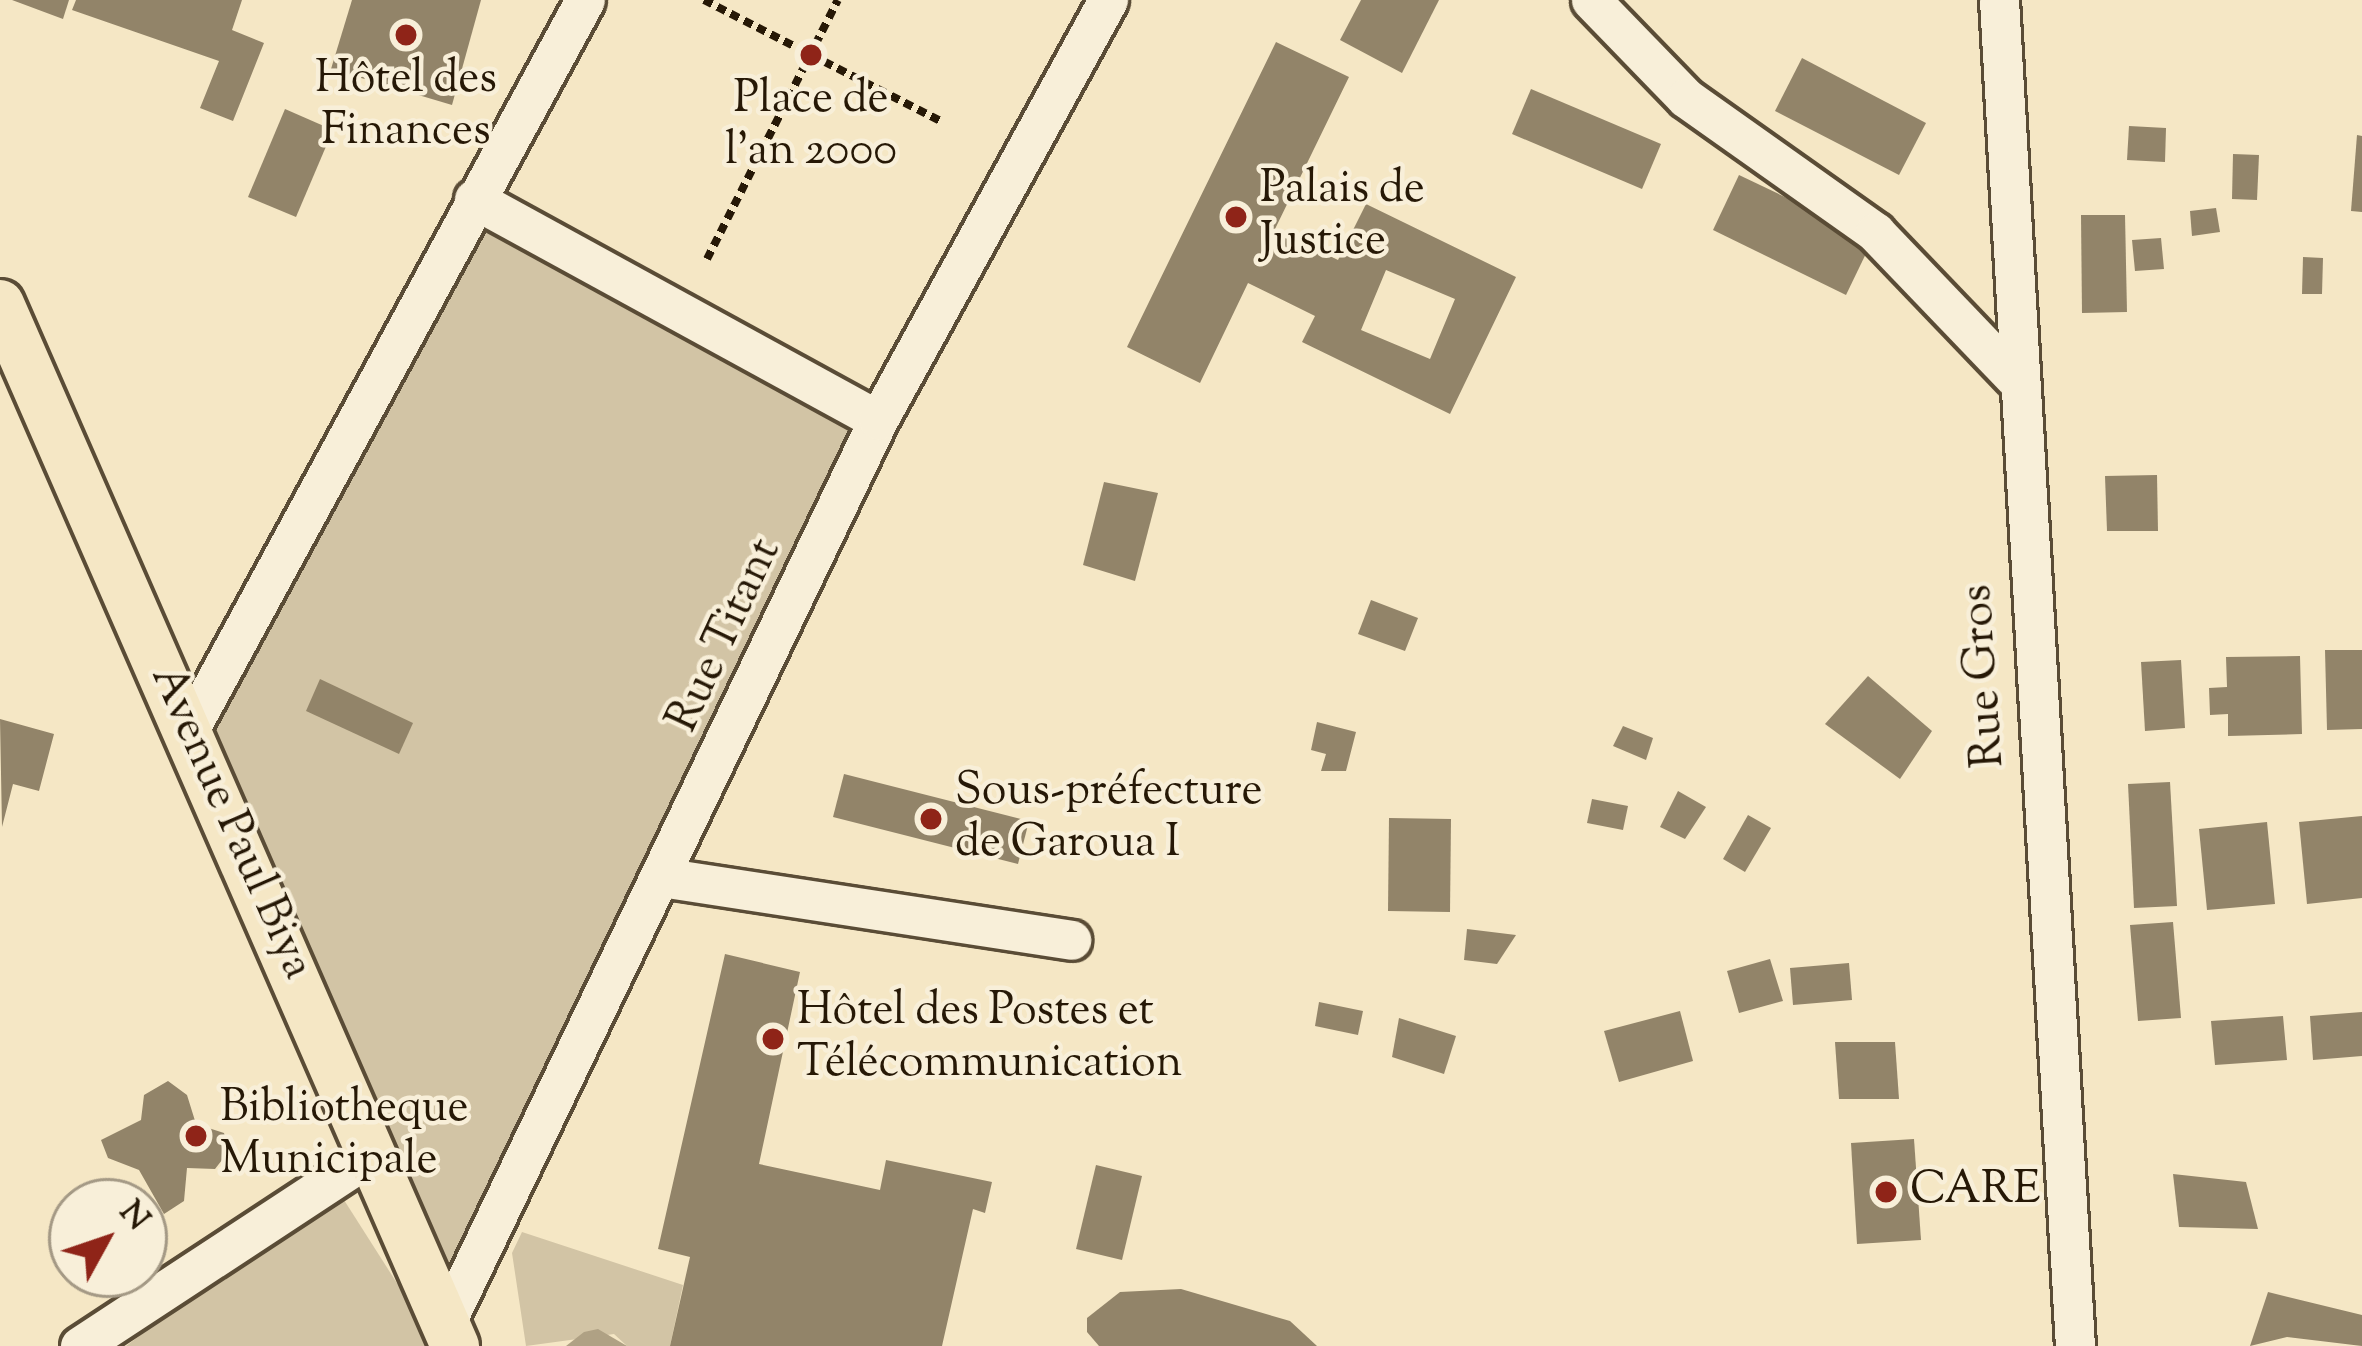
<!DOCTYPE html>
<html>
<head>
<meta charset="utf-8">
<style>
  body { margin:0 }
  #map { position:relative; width:2362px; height:1346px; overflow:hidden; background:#f5e7c5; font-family:"Sorts Mill Goudy",serif }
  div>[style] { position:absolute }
  .green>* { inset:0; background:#d2c4a5 }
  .water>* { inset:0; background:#afa184 }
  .building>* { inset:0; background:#928469 }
  .path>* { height:8px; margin-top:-4px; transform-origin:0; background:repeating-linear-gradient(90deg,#261806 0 9px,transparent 0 15px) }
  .roads { filter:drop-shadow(3px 0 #5a4c36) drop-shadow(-3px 0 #5a4c36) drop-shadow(0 3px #5a4c36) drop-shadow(0 -3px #5a4c36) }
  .minor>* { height:39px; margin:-19.5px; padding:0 19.5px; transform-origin:19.5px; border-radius:19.5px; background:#f8efd9 }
  .major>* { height:48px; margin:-24px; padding:0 24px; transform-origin:24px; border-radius:24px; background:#f5e7c5 }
  .dots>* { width:33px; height:33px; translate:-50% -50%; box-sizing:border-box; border:6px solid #f8efd9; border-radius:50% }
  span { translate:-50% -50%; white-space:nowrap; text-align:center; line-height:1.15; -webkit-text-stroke:9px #f8efd9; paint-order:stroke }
  .poi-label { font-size:45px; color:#261806 }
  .left { translate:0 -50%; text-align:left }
  .street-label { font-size:45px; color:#261806 }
  .north { position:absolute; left:48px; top:1178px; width:120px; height:120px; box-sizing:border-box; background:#f8efd9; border:3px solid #a49985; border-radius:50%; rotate:50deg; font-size:33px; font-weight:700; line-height:48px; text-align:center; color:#261806 }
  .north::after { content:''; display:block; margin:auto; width:42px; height:54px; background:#8f2418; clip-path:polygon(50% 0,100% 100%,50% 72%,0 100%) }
</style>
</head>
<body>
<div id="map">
  <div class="green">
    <div style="clip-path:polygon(474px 199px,878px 420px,449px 1307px,190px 728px)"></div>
    <div style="clip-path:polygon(337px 1189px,437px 1346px,126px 1346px)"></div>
    <div style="clip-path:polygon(522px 1232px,683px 1285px,670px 1346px,627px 1346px,614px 1334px,526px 1346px,512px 1253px)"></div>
  </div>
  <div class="water">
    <div style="clip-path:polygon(598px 1329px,627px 1346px,566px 1346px,584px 1332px)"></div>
  </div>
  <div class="building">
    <div style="clip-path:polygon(12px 0,69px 0,63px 19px)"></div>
    <div style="clip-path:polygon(76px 0,242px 0,232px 30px,264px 43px,233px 121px,200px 108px,219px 61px,72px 10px)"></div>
    <div style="clip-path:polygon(352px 0,481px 0,452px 105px,331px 69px)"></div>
    <div style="clip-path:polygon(1361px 0,1439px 0,1402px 73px,1340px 40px)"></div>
    <div style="clip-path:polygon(evenodd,1276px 42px,1349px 77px,1275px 229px,1338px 260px,1366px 204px,1516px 277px,1450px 414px,1302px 342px,1315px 316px,1248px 283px,1200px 383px,1127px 347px,1276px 42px,1386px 270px,1455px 299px,1430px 359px,1361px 330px,1386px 270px)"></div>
    <div style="clip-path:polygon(1802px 58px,1926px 123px,1899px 175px,1775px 111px)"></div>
    <div style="clip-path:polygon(1531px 89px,1661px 144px,1642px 189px,1512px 134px)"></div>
    <div style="clip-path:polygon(285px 109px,333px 130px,296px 217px,248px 197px)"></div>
    <div style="clip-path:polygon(2129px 126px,2166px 128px,2165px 162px,2127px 160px)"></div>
    <div style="clip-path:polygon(2357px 135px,2362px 136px,2362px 212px,2351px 211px)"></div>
    <div style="clip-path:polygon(2233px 154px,2259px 155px,2257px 200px,2232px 199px)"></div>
    <div style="clip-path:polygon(1739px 175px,1873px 239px,1846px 295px,1713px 230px)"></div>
    <div style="clip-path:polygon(2216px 208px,2220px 232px,2192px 236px,2190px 211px)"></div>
    <div style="clip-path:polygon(2081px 215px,2125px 215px,2127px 312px,2082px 313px)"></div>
    <div style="clip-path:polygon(2161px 238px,2164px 269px,2135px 271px,2132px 240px)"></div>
    <div style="clip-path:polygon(2303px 257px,2323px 258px,2322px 294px,2302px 294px)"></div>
    <div style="clip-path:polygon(2157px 475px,2158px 531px,2107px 531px,2105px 476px)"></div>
    <div style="clip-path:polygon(1104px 482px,1158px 493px,1135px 581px,1083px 565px)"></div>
    <div style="clip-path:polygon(1371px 600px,1418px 618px,1405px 651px,1358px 634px)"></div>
    <div style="clip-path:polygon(2325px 650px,2362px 650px,2362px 729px,2327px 730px)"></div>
    <div style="clip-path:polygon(2300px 656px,2302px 734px,2228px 736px,2228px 714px,2210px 715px,2209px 688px,2227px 687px,2226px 657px)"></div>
    <div style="clip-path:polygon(2181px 660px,2185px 728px,2145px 731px,2141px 662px)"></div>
    <div style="clip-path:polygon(1868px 676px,1932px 731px,1900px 779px,1825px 724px)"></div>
    <div style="clip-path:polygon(320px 679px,413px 723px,399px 754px,306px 711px)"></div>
    <div style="clip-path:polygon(0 719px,54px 734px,39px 791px,13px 784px,2px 827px)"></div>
    <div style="clip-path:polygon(1317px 722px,1356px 732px,1346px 771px,1321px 771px,1326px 754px,1311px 750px)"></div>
    <div style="clip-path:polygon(1623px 726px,1653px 738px,1646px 760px,1613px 746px)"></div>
    <div style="clip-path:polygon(844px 774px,1029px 821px,1018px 864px,833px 817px)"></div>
    <div style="clip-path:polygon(2170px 782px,2177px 906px,2134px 908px,2128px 784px)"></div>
    <div style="clip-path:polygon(1678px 791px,1706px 807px,1685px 839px,1660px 827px)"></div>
    <div style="clip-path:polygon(1592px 799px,1628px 806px,1623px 830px,1587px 823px)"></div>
    <div style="clip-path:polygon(1748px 815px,1771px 828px,1745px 872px,1723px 859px)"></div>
    <div style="clip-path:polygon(2362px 816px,2362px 898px,2307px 904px,2299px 822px)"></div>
    <div style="clip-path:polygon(1389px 818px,1451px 819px,1450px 912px,1388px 911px)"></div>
    <div style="clip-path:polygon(2267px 822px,2275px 904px,2207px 910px,2199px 829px)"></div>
    <div style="clip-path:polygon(2173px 922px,2181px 1018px,2138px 1021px,2130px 925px)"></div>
    <div style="clip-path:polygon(1467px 929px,1516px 935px,1497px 964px,1464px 960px)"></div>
    <div style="clip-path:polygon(725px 954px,800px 972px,759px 1164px,880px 1190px,886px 1160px,992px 1182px,985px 1213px,973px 1209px,942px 1346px,670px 1346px,690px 1257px,658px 1249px)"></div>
    <div style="clip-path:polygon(1770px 959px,1783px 1001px,1739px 1013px,1727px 971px)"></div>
    <div style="clip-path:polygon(1849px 963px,1852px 1000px,1793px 1005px,1790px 968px)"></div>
    <div style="clip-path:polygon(1319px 1002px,1363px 1011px,1358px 1035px,1315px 1026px)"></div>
    <div style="clip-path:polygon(1680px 1011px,1693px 1061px,1619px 1082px,1604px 1031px)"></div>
    <div style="clip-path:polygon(2362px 1012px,2362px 1056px,2313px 1060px,2310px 1016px)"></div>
    <div style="clip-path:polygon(2283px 1016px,2287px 1060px,2215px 1065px,2211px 1021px)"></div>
    <div style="clip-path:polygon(1399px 1018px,1456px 1036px,1444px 1074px,1392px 1057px)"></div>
    <div style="clip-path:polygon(1835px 1042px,1895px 1042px,1899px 1099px,1839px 1099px)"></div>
    <div style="clip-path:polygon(168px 1081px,187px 1095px,196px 1124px,224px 1133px,229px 1151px,215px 1169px,187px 1168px,184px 1201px,164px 1214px,139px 1170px,108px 1158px,101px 1140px,141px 1120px,144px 1095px)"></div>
    <div style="clip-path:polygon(1914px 1139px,1921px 1240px,1857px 1244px,1851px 1143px)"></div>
    <div style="clip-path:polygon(1096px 1165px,1142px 1176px,1122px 1260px,1076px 1249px)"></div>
    <div style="clip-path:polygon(2173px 1174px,2246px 1182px,2258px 1229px,2179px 1227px)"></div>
    <div style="clip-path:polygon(1181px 1289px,1290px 1321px,1317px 1346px,1099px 1346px,1087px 1332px,1087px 1318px,1120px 1292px)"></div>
    <div style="clip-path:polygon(2268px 1292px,2362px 1315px,2362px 1346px,2287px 1337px,2250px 1346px)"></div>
  </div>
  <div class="path">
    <div style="left:704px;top:0;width:267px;rotate:27.1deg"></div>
    <div style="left:707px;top:259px;width:290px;rotate:-63.2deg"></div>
  </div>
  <div class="roads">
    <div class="minor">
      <div style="left:1591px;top:0;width:136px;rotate:45.9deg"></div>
      <div style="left:1686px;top:98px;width:232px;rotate:35.3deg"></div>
      <div style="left:1875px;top:232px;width:201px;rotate:46.2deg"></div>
      <div style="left:1999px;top:0;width:1348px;rotate:86.77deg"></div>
      <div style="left:474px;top:199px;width:460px;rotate:28.7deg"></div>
      <div style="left:190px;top:728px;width:828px;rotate:-61.52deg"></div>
      <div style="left:667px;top:878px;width:409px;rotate:8.7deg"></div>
      <div style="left:447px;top:1320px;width:998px;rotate:-64.41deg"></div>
      <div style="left:878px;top:420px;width:479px;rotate:-61.3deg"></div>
      <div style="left:80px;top:1346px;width:352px;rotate:-33.3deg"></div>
    </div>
    <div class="major">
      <div style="left:0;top:304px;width:1137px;rotate:66.41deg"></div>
    </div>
  </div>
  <div class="dots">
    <div style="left:406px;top:35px;background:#8f2418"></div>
    <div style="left:811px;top:55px;background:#8f2418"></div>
    <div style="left:1236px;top:217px;background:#8f2418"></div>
    <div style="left:931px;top:819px;background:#8f2418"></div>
    <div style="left:773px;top:1039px;background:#8f2418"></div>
    <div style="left:196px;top:1136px;background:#8f2418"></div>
    <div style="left:1886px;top:1192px;background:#8f2418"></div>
  </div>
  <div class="poi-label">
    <span style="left:406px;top:107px">Hôtel des<br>Finances</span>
    <span style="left:811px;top:127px">Place de<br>l'an 2000</span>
    <span class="left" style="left:1260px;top:217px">Palais de<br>Justice</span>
    <span class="left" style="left:955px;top:819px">Sous-préfecture<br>de Garoua I</span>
    <span class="left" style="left:797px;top:1039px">Hôtel des Postes et<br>Télécommunication</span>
    <span class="left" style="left:220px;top:1136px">Bibliotheque<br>Municipale</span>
    <span class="left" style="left:1910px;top:1192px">CARE</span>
  </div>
  <div class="street-label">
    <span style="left:726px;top:636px;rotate:-65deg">Rue Titant</span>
    <span style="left:1985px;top:676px;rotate:-94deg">Rue Gros</span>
    <span style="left:230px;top:823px;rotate:66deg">Avenue Paul Biya</span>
  </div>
  <div class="north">N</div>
</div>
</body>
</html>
